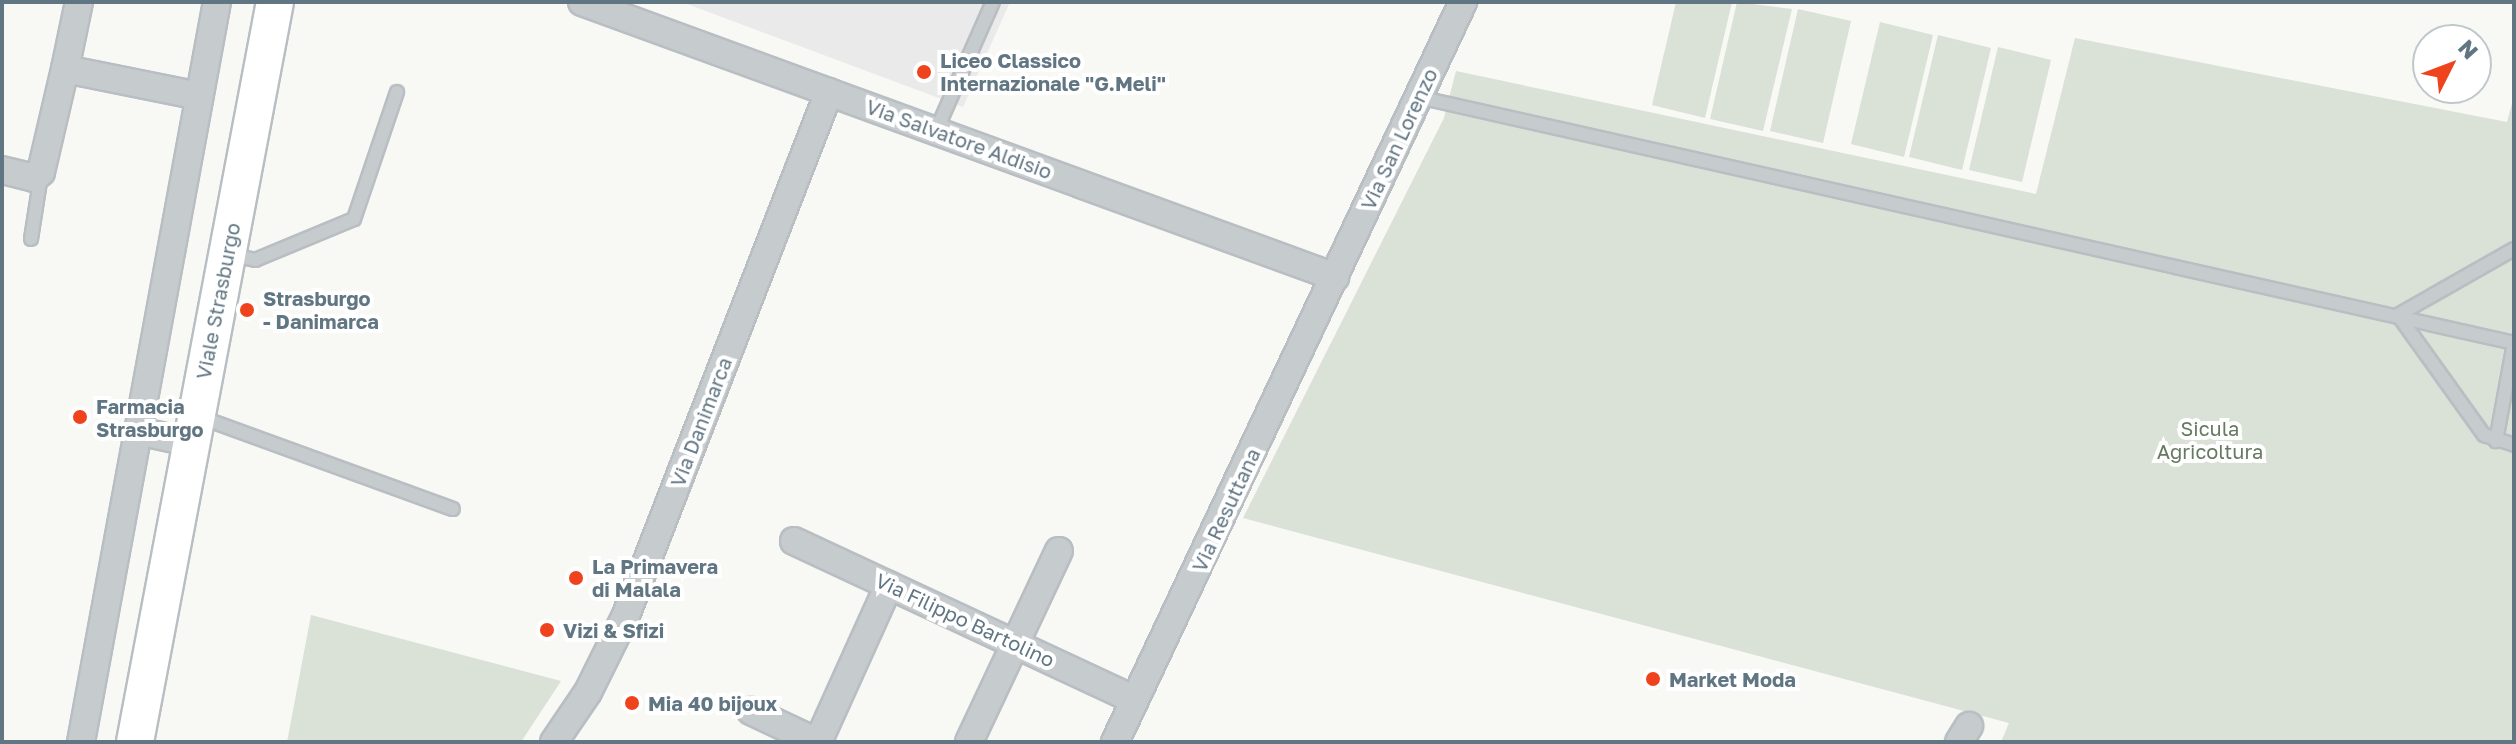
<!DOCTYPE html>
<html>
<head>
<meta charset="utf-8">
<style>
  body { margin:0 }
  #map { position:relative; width:2516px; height:744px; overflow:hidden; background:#f8f8f5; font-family:"Golos Text",sans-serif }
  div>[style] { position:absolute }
  .built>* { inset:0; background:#e9eae9 }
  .green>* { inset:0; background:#dae1d6 }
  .roads { filter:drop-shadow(2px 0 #b8bec2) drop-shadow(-2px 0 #b8bec2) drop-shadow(0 2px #b8bec2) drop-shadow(0 -2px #b8bec2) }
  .lane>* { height:12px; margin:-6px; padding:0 6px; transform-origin:6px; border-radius:6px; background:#c6cbce }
  .street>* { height:26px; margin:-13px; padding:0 13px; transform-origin:13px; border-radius:13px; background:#c6cbce }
  .secondary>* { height:36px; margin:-18px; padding:0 18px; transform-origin:18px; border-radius:18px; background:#fff }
  .dots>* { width:22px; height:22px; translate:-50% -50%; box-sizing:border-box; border:4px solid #fff; border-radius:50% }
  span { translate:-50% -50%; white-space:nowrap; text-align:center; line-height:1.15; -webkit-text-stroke:8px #fff; paint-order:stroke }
  .poi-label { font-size:20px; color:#617683; font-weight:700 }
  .left { translate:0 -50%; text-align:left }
  .street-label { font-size:20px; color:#617683 }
  .park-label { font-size:20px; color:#667a61 }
  .frame { position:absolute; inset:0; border:4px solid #617683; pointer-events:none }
  .north { position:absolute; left:2412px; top:24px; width:80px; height:80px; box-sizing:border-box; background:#fff; border:2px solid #c0c8cd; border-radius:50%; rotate:48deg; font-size:22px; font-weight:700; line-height:32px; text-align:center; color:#617683 }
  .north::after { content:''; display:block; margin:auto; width:28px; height:36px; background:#ef431e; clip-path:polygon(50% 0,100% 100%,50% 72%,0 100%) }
</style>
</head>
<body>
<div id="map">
  <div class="built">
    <div style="clip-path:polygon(682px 2px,1010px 2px,963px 107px)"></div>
  </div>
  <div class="green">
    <div style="clip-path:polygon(1676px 2px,1732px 2px,1705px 118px,1652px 105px)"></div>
    <div style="clip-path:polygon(1737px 2px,1792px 9px,1763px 131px,1710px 119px)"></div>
    <div style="clip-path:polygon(1798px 9px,1851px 21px,1823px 143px,1770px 131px)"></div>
    <div style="clip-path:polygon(1880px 22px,1933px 35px,1904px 157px,1851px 144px)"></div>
    <div style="clip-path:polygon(1938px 35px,1991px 48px,1962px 170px,1909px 157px)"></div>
    <div style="clip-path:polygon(2075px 38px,2507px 122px,2514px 96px,2514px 742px,2001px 742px,2009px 723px,1243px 518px,1444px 118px,1456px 71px,2036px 194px)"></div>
    <div style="clip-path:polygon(1998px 47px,2051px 60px,2022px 182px,1969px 170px)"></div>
    <div style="clip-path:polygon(311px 615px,561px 681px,521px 742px,287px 742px)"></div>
  </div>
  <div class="roads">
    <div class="lane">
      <div style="left:1418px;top:97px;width:1123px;rotate:12.65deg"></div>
      <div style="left:2514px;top:343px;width:100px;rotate:100.4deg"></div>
      <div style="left:936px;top:131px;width:141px;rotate:-66.2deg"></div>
      <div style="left:31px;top:239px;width:65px;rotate:-81.1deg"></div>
      <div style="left:2514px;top:249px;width:133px;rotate:150.4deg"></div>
      <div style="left:2398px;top:315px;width:148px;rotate:54.4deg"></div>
      <div style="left:2484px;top:435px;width:32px;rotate:18deg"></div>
      <div style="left:232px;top:255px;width:24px;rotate:12deg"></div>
      <div style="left:255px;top:260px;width:107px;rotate:-22.5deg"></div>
      <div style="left:354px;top:219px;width:134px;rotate:-71.3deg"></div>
      <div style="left:200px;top:417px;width:269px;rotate:20deg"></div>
    </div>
    <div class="street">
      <div style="left:79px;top:2px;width:68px;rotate:101.8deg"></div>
      <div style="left:65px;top:69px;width:137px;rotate:11.4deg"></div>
      <div style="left:582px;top:2px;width:802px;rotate:20.06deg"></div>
      <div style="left:2px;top:170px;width:33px;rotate:14deg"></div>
      <div style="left:34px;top:178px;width:9px;rotate:-41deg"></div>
      <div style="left:41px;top:172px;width:106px;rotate:-76.9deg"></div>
      <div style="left:138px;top:431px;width:55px;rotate:12.5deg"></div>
      <div style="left:794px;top:541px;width:376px;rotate:25deg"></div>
      <div style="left:751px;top:711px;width:73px;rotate:25.2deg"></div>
      <div style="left:81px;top:742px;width:752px;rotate:-79.59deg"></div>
      <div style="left:554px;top:742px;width:60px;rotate:-55.8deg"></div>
      <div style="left:588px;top:692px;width:86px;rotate:-63.7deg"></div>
      <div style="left:626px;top:615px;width:561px;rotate:-68.79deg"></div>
      <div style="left:818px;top:742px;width:172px;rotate:-65.7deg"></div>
      <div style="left:969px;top:742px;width:211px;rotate:-64.8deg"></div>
      <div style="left:1115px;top:742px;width:818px;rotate:-64.81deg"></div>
      <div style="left:1959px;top:742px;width:19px;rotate:-58deg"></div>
    </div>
    <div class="secondary">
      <div style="left:135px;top:742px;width:753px;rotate:-79.29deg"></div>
    </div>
  </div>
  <div class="dots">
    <div style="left:924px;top:72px;background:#ef431e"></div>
    <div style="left:247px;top:310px;background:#ef431e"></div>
    <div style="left:80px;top:417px;background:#ef431e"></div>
    <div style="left:576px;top:578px;background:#ef431e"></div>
    <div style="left:547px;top:630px;background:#ef431e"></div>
    <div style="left:1653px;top:679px;background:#ef431e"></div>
    <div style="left:632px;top:703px;background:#ef431e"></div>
  </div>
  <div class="poi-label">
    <span class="left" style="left:940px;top:72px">Liceo Classico<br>Internazionale "G.Meli"</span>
    <span class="left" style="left:263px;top:310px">Strasburgo<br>- Danimarca</span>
    <span class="left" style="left:96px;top:418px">Farmacia<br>Strasburgo</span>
    <span class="left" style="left:592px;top:578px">La Primavera<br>di Malala</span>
    <span class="left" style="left:563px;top:630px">Vizi &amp; Sfizi</span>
    <span class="left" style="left:1669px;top:679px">Market Moda</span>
    <span class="left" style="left:648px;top:703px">Mia 40 bijoux</span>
  </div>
  <div class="street-label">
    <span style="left:959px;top:139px;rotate:20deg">Via Salvatore Aldisio</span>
    <span style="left:1399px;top:139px;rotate:-65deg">Via San Lorenzo</span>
    <span style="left:218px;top:301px;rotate:-79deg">Viale Strasburgo</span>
    <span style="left:701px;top:422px;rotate:-69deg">Via Danimarca</span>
    <span style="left:1226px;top:510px;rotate:-65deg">Via Resuttana</span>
    <span style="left:965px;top:620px;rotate:25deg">Via Filippo Bartolino</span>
  </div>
  <div class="park-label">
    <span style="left:2210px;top:440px">Sicula<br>Agricoltura</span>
  </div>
  <div class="frame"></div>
  <div class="north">N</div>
</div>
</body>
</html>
